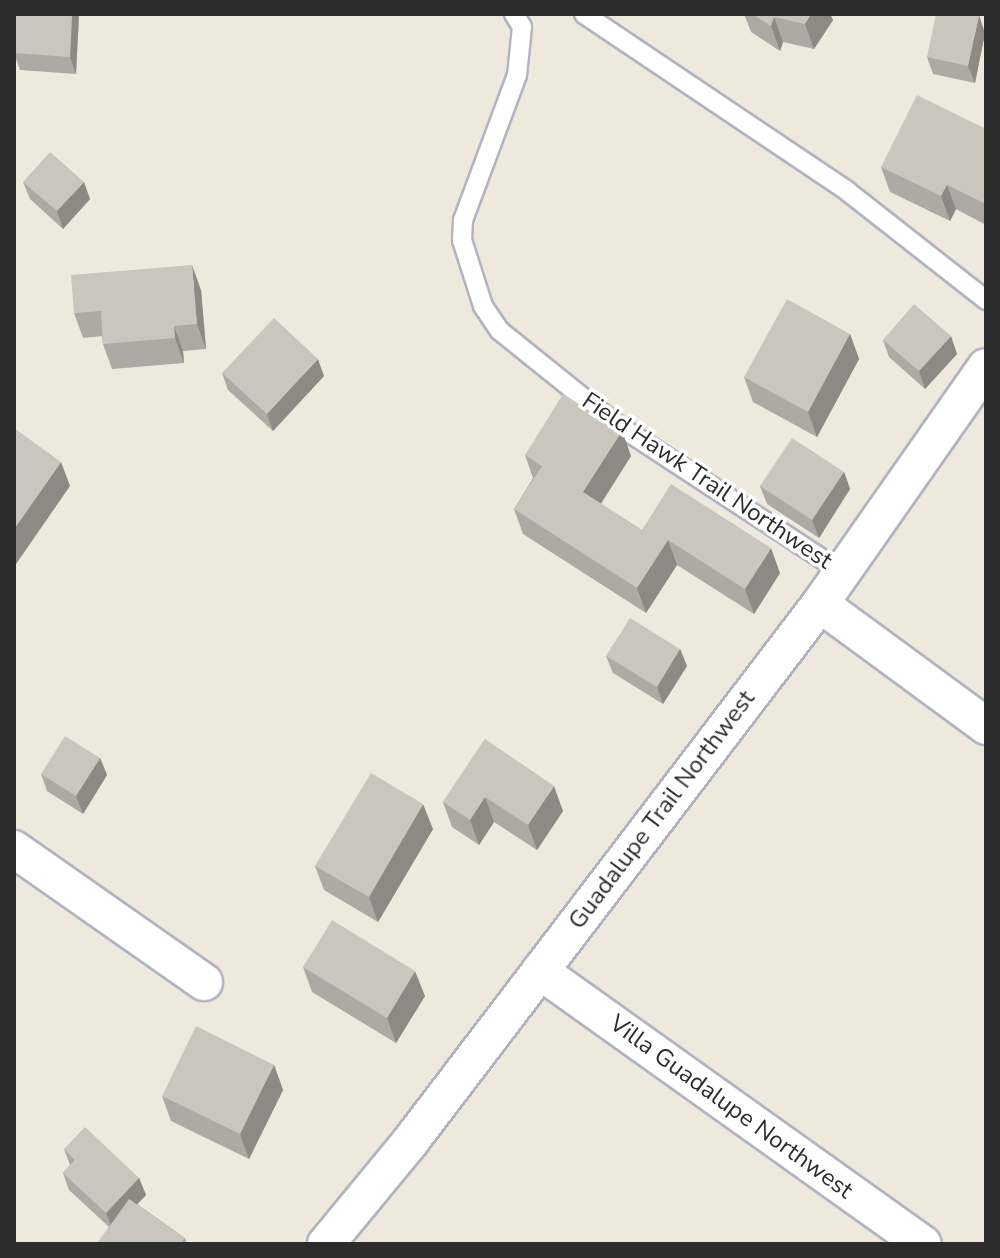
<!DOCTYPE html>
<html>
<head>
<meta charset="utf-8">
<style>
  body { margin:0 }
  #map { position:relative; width:1000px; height:1258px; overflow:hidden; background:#efe8dd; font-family:"Nunito Sans",sans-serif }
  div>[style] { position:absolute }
  .roads { filter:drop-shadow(2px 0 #b1b4c0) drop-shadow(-2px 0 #b1b4c0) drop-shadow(0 2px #b1b4c0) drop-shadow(0 -2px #b1b4c0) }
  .service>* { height:18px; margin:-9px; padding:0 9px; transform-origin:9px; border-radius:9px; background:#fff }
  .minor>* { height:36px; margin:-18px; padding:0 18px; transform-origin:18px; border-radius:18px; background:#fff }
  .wall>* { inset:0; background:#aea9a3 }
  .shaded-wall>* { inset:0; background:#8d8a84 }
  .building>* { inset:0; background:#cac5bd }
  span { translate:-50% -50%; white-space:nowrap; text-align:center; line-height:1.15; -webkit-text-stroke:7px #fff; paint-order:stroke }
  .street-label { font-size:24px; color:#2c2c2c }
  .frame { position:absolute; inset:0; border:16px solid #2c2c2c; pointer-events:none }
</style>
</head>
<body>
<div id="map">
  <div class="roads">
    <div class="service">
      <div style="left:514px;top:14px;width:15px;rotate:58deg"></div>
      <div style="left:522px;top:27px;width:48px;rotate:95.9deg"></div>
      <div style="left:517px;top:75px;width:155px;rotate:110.4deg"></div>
      <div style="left:463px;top:220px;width:20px;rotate:93deg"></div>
      <div style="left:462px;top:240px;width:69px;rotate:72.3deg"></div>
      <div style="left:483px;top:306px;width:30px;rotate:56deg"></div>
      <div style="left:500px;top:331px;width:145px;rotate:38.8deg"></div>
      <div style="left:613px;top:422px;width:274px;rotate:33.2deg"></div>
      <div style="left:584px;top:14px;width:317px;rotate:33.9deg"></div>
      <div style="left:847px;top:191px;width:177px;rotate:38.1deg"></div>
    </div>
    <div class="minor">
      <div style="left:820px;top:604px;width:206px;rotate:36.3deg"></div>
      <div style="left:14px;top:849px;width:232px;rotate:35deg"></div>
      <div style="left:540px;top:971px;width:470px;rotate:35.5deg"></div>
      <div style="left:326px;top:1244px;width:132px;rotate:-50.5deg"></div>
      <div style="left:410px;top:1142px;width:676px;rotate:-52.69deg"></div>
      <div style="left:820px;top:604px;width:289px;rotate:-55deg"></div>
    </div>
  </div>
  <div class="wall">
    <div style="clip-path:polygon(79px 14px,76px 74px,20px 70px,14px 53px)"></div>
    <div style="clip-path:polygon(744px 14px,830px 14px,833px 20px,814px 49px,783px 42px,780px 51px,751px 32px)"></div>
    <div style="clip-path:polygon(985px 33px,975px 83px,933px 74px,927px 57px)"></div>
    <div style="clip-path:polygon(986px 129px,986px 225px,956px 209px,950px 221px,890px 192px,881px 167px)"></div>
    <div style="clip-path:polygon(23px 182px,90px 199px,63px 229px,30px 199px)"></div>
    <div style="clip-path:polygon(201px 290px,206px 349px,183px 351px,184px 363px,112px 369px,103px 344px,102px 336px,83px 338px,74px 313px)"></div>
    <div style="clip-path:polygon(850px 334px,859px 359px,817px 437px,753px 402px,744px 377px)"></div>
    <div style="clip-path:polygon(883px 340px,957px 354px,925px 389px,889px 357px)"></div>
    <div style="clip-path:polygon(222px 373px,324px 376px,273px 431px,228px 390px)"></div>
    <div style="clip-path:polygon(622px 431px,631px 456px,601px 504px,642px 530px,780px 573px,754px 614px,677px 565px,646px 613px,523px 534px,514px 509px,533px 478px,525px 455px)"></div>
    <div style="clip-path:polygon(844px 472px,850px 489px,819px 538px,767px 504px,760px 486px)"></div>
    <div style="clip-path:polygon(680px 649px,687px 666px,663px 704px,613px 673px,606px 656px)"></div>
    <div style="clip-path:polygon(485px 739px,563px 811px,537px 850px,494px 822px,479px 845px,452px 827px,443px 802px)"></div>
    <div style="clip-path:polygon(100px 758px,107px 775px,83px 814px,47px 791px,41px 774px)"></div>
    <div style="clip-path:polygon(433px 829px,378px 922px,324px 890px,315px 866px)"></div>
    <div style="clip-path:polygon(303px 967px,425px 996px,396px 1043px,312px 992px)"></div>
    <div style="clip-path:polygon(274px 1065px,283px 1090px,249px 1159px,171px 1121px,162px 1096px)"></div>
    <div style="clip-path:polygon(64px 1149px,139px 1178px,146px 1195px,137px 1204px,185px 1238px,187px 1244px,97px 1244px,109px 1227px,69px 1190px,63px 1173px,70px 1165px)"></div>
  </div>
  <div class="shaded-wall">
    <div style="clip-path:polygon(72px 14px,79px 14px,76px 74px,70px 57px)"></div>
    <div style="clip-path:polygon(811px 14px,830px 14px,833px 20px,814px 49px,805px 24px)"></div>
    <div style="clip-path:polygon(979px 15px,985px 33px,975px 83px,968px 66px)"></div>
    <div style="clip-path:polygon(774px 17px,783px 42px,780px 51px,771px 26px)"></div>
    <div style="clip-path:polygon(84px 182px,90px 199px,63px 229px,57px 211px)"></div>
    <div style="clip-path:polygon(947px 185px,956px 209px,950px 221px,941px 196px)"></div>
    <div style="clip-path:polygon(192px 265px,201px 290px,206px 349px,197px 324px)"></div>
    <div style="clip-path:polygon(174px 326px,183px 351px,184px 363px,175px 338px)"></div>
    <div style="clip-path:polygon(850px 334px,859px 359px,817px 437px,808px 412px)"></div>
    <div style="clip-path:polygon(951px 336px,957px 354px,925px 389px,919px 371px)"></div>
    <div style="clip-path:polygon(318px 359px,324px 376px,273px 431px,267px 414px)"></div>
    <div style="clip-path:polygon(622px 431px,631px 456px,592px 517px,583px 492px)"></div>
    <div style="clip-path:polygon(61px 462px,70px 486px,14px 567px,14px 529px)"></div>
    <div style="clip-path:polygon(844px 472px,850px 489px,819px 538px,812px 520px)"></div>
    <div style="clip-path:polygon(668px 540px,677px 565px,646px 613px,637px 588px)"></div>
    <div style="clip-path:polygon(771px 548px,780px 573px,754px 614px,745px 589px)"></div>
    <div style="clip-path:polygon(680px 649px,687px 666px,663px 704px,657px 687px)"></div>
    <div style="clip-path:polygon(100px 758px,107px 775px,83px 814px,76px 796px)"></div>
    <div style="clip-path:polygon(554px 786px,563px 811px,537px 850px,528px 825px)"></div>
    <div style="clip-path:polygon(485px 797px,494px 822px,479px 845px,470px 820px)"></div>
    <div style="clip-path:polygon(423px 804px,433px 829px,378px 922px,369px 897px)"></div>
    <div style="clip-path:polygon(415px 971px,425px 996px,396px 1043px,387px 1018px)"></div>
    <div style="clip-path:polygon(274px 1065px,283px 1090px,249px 1159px,240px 1134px)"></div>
    <div style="clip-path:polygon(139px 1178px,146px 1195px,113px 1230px,106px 1213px)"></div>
  </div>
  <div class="building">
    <div style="clip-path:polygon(16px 14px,72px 14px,70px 57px,14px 53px)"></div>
    <div style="clip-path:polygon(752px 14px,811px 14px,805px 24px,774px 17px,771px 26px)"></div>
    <div style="clip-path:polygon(936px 14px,972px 14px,979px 15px,968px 66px,927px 57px)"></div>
    <div style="clip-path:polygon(917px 95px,986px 129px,986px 204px,947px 185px,941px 196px,881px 167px)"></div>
    <div style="clip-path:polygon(50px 152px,84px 182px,57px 211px,23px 182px)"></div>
    <div style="clip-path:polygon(192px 265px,197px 324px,174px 326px,175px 338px,103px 344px,101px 311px,74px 313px,71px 275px)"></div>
    <div style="clip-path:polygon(787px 299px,850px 334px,808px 412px,744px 377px)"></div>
    <div style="clip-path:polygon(914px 304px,951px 336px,919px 371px,883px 340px)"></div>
    <div style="clip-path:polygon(274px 318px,318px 359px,267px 414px,222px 373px)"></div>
    <div style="clip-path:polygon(563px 394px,622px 431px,583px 492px,642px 530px,671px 484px,771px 548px,745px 589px,668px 540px,637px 588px,514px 509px,542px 466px,525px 455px)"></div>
    <div style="clip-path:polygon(14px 428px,61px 462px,14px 529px)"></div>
    <div style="clip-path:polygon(792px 438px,844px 472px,812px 520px,760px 486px)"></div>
    <div style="clip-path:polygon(630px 618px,680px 649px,657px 687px,606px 656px)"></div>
    <div style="clip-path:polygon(65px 736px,100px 758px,76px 796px,41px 774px)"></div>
    <div style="clip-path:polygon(485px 739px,554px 786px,528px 825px,485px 797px,470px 820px,443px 802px)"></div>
    <div style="clip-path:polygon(371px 773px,423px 804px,369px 897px,315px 866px)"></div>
    <div style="clip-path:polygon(332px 920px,415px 971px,387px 1018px,303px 967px)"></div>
    <div style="clip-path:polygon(196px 1026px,274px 1065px,240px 1134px,162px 1096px)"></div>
    <div style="clip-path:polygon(85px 1127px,139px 1178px,106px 1213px,63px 1173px,75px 1160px,64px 1149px)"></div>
    <div style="clip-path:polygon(129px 1199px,185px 1238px,180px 1244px,97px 1244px)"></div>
  </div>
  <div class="street-label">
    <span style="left:707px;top:481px;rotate:34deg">Field Hawk Trail Northwest</span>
    <span style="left:662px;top:810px;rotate:-53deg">Guadalupe Trail Northwest</span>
    <span style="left:731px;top:1107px;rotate:36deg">Villa Guadalupe Northwest</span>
  </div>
  <div class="frame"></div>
</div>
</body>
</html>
